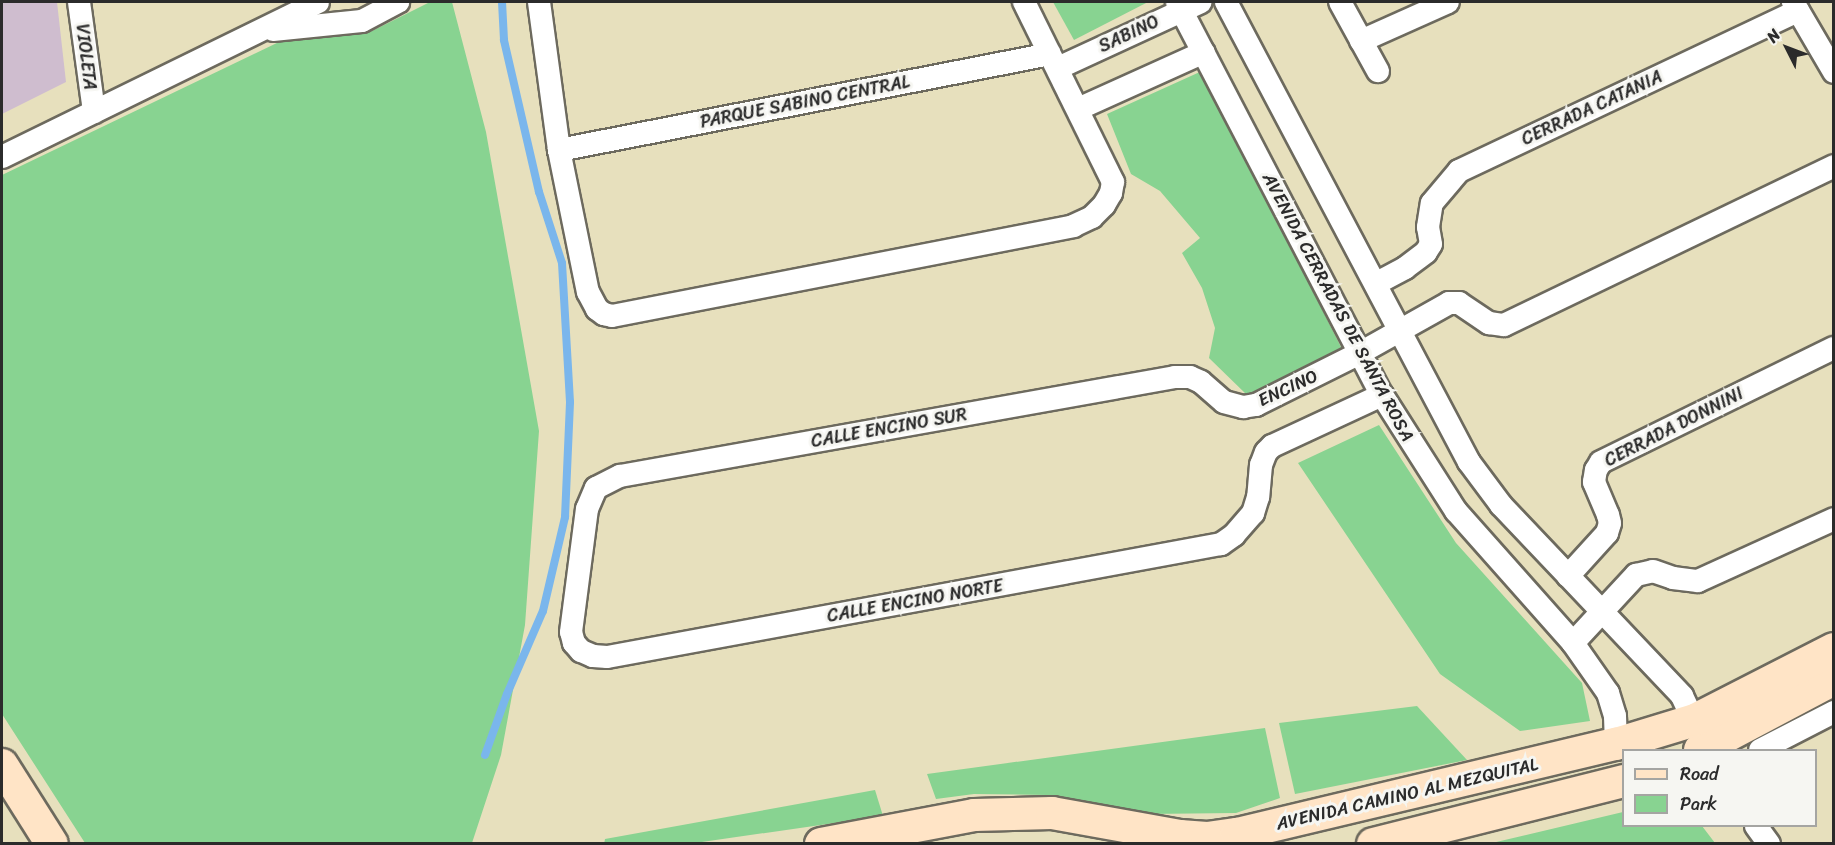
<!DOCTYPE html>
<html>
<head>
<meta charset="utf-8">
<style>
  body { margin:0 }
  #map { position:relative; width:1835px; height:845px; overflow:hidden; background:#e7e0bd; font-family:Sriracha,sans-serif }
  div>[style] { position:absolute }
  .industrial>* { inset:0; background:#cfbdcf }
  .green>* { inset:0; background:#88d391 }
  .stream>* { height:8px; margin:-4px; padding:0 4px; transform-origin:4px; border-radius:4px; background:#7ab6ec }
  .roads { filter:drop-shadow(2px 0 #6d6a5e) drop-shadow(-2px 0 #6d6a5e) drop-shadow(0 2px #6d6a5e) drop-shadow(0 -2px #6d6a5e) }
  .street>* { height:22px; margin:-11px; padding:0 11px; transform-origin:11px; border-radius:11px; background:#fff }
  .secondary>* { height:32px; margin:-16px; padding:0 16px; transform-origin:16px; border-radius:16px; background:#ffe4c6 }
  span { translate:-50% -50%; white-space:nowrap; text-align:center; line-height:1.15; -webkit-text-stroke:6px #f6f6f2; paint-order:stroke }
  .street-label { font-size:18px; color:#2b2b2b }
  .frame { position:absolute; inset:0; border:3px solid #2b2b2b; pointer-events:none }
  .legend { position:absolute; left:1622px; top:749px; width:195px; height:78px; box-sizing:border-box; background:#f6f6f2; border:2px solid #a5a5a2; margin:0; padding:8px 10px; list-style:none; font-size:18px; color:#2b2b2b }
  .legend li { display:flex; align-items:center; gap:12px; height:30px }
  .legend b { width:30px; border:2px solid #a5a5a2 }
  .north { position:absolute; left:1757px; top:18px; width:60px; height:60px; -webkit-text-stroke:4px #f6f6f2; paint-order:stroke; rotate:312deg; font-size:16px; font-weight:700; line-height:24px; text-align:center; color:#2b2b2b }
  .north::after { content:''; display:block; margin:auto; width:21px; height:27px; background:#2b2b2b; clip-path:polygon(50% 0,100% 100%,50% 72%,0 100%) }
</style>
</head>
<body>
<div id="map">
  <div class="industrial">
    <div style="clip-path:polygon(2px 2px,57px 2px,66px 82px,2px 114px)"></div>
  </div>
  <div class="green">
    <div style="clip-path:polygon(430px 2px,452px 2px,486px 132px,539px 431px,525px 625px,501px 755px,472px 843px,85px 843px,2px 714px,2px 175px,281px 41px,372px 31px)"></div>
    <div style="clip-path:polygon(1053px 2px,1148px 2px,1074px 40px)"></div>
    <div style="clip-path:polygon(1202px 71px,1342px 349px,1247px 395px,1209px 358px,1215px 328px,1202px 288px,1182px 253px,1200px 238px,1160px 191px,1131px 174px,1107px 114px)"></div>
    <div style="clip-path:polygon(1379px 425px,1456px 543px,1582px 683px,1590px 721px,1520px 731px,1440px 674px,1298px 463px)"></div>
    <div style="clip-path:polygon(1417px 706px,1467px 760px,1295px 794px,1279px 723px)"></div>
    <div style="clip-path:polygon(1265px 728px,1280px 798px,1236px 813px,1148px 814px,1047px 795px,974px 794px,936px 799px,927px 774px)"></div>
    <div style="clip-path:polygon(875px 790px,883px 816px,695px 843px,604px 844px,605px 839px)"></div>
    <div style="clip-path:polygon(1623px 812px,1624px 826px,1702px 826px,1715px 843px,1492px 843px)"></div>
  </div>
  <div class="stream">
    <div style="left:485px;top:755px;width:65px;rotate:-70.2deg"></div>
    <div style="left:507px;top:694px;width:90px;rotate:-66.6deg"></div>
    <div style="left:543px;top:611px;width:97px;rotate:-76.8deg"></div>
    <div style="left:565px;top:517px;width:115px;rotate:-87.5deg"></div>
    <div style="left:570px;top:402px;width:139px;rotate:-93.3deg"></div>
    <div style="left:562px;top:263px;width:75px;rotate:-107.9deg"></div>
    <div style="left:539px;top:192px;width:156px;rotate:-103deg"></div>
    <div style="left:504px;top:40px;width:38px;rotate:-93deg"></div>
  </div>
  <div class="roads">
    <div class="street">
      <div style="left:79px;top:2px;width:111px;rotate:82.2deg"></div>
      <div style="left:539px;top:2px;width:149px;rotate:82.3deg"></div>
      <div style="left:559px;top:150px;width:145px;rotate:78.5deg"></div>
      <div style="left:588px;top:292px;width:19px;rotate:62deg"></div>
      <div style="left:597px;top:309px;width:9px;rotate:36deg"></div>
      <div style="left:604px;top:314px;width:8px;rotate:14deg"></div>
      <div style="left:612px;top:316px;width:470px;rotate:-11deg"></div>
      <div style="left:1073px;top:226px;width:21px;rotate:-25deg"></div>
      <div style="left:1092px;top:217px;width:17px;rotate:-45deg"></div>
      <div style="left:1104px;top:205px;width:14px;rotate:-60deg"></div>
      <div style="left:1111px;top:193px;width:11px;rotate:-80deg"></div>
      <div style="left:1113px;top:182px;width:201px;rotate:-116.3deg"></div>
      <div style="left:1177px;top:2px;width:443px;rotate:62.5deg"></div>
      <div style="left:1382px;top:395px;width:138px;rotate:57.5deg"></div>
      <div style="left:1456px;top:511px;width:176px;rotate:48.4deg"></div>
      <div style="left:1573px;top:643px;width:61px;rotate:55deg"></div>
      <div style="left:1608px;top:693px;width:24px;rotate:73deg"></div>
      <div style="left:1615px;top:716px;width:28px;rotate:88deg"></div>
      <div style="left:1226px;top:2px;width:520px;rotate:62.15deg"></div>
      <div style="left:1469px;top:462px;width:54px;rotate:53.3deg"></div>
      <div style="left:1501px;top:505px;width:263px;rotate:46.5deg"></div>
      <div style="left:1682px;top:696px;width:40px;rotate:65deg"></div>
      <div style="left:1340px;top:2px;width:79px;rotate:61.2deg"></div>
      <div style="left:1793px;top:2px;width:81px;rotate:59.6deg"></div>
      <div style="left:273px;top:30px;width:89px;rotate:-5.8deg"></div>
      <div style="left:362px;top:21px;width:41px;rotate:-27.8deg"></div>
      <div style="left:1361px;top:41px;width:95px;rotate:-24.1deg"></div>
      <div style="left:1058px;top:68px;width:157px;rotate:-24.8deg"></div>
      <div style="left:1078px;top:109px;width:138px;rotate:-24.3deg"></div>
      <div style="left:559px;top:150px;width:500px;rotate:-11.06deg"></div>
      <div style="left:2px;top:157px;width:352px;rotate:-26.1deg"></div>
      <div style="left:1377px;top:283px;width:32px;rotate:-28deg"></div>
      <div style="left:1405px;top:268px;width:26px;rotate:-37deg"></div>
      <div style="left:1426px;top:252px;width:9px;rotate:-58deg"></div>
      <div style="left:1431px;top:244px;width:17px;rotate:-100deg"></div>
      <div style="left:1428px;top:227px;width:24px;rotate:-81deg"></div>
      <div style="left:1432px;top:203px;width:42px;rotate:-49.8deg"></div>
      <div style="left:1459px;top:171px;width:375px;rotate:-25.3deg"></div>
      <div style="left:1382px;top:395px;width:121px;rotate:155.1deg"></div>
      <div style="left:1272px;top:446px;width:8px;rotate:135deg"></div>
      <div style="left:1266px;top:452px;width:14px;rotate:111deg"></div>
      <div style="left:1261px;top:465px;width:32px;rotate:95deg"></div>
      <div style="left:1258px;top:497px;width:17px;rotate:107deg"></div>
      <div style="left:1253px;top:513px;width:29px;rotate:131deg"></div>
      <div style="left:1234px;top:535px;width:16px;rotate:145deg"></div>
      <div style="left:1221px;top:544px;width:624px;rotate:169.57deg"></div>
      <div style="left:607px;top:657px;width:14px;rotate:-176deg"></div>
      <div style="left:593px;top:656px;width:13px;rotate:-157deg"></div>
      <div style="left:581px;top:651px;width:11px;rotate:-131deg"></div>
      <div style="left:574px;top:643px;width:11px;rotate:-105deg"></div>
      <div style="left:571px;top:632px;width:124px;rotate:-82.6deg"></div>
      <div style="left:587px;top:509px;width:23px;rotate:-67deg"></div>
      <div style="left:596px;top:488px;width:27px;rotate:-27deg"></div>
      <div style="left:620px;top:476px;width:564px;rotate:-10.11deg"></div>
      <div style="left:1175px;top:377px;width:15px"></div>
      <div style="left:1190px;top:377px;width:12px;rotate:24deg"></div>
      <div style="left:1201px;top:382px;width:30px;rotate:41deg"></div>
      <div style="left:1224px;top:402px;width:20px;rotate:15deg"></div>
      <div style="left:1243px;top:407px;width:13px;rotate:-9deg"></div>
      <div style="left:1256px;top:405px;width:116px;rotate:-26.6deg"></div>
      <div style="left:1360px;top:353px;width:102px;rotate:-29.3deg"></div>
      <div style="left:1449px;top:303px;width:10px"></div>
      <div style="left:1459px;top:303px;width:36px;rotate:34deg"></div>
      <div style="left:1489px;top:323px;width:15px;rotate:8deg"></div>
      <div style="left:1504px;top:325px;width:366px;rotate:-25.7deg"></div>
      <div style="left:1568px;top:576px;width:58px;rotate:-47.8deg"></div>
      <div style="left:1607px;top:533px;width:10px;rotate:-73deg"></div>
      <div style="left:1610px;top:523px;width:8px;rotate:-104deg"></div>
      <div style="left:1608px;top:515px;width:36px;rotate:-113deg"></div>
      <div style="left:1594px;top:482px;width:12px;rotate:-81deg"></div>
      <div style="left:1596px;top:470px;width:9px;rotate:-58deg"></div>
      <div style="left:1601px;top:462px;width:259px;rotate:-26.1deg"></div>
      <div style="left:1573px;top:643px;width:93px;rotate:-47.2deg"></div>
      <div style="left:1636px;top:575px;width:17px;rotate:-13deg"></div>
      <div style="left:1653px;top:571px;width:21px;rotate:19deg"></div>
      <div style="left:1673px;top:578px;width:25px;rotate:7deg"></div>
      <div style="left:1698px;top:581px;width:149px;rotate:-24.5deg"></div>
      <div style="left:1760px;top:750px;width:83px;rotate:-27.2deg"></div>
      <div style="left:1756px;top:826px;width:22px;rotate:54deg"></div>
    </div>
    <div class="secondary">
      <div style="left:1700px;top:750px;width:152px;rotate:-27.9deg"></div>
      <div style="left:2px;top:765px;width:93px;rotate:57.7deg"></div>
      <div style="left:821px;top:844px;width:156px;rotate:-10.7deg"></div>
      <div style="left:974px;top:815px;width:78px;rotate:-1.5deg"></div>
      <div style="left:1052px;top:813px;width:130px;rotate:10.2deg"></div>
      <div style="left:1180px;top:836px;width:27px;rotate:4deg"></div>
      <div style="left:1207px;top:838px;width:30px;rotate:-8deg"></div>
      <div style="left:1237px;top:834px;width:390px;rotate:-13.4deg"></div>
      <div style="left:1616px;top:744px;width:83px;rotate:-16.9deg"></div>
      <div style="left:1695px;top:720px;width:156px;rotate:-27.1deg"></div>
      <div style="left:1373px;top:844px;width:259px;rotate:-14.1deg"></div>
    </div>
  </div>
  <div class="street-label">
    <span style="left:1129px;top:34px;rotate:-25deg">SABINO</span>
    <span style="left:86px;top:57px;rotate:83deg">VIOLETA</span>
    <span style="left:805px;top:102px;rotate:-11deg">PARQUE SABINO CENTRAL</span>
    <span style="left:1592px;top:108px;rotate:-25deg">CERRADA CATANIA</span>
    <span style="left:1338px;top:307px;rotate:62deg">AVENIDA CERRADAS DE SANTA ROSA</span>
    <span style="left:1288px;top:388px;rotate:-25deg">ENCINO</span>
    <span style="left:1674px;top:427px;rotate:-27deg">CERRADA DONNINI</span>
    <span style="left:889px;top:428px;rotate:-10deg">CALLE ENCINO SUR</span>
    <span style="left:915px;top:601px;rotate:-10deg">CALLE ENCINO NORTE</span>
    <span style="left:1407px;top:794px;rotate:-13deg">AVENIDA CAMINO AL MEZQUITAL</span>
  </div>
  <div class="frame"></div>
  <ul class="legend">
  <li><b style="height:8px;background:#ffe4c6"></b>Road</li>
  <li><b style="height:16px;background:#88d391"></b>Park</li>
  </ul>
  <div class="north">N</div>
</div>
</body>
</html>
